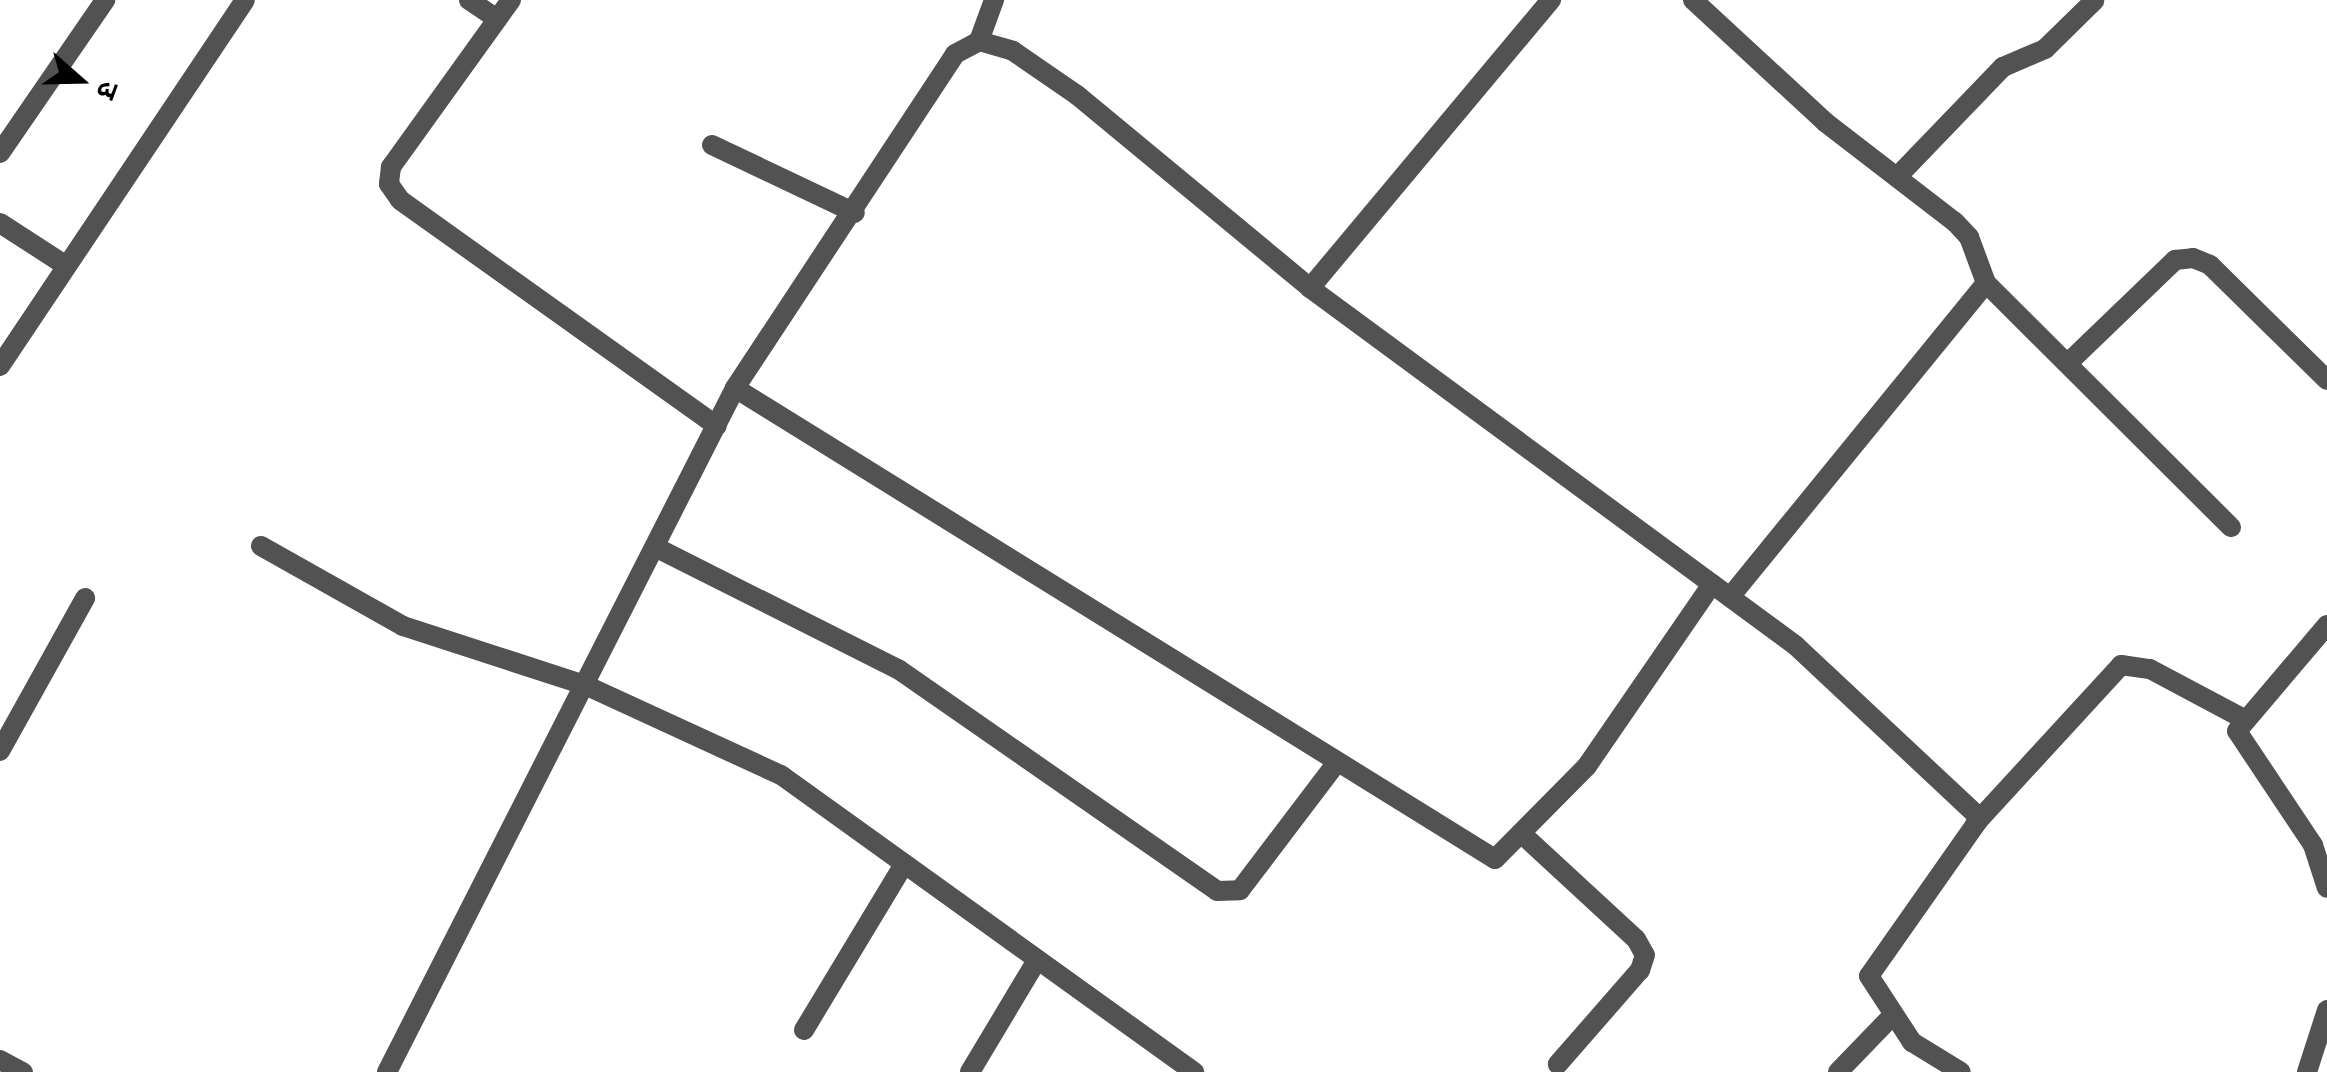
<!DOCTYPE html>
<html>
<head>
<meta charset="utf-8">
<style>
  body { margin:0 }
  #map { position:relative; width:2327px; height:1072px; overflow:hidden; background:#fff; font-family:"IBM Plex Sans","Noto Sans Devanagari",sans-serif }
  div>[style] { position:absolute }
  .minor>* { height:20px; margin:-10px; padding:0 10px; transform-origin:10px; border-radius:10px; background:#525252 }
  .tertiary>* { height:20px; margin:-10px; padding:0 10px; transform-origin:10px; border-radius:10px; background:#525252 }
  span { translate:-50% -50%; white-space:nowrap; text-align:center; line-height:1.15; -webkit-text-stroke:9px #fff; paint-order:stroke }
  .north { position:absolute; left:30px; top:30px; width:100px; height:100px; -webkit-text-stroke:8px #fff; paint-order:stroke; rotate:110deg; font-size:28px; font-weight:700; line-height:40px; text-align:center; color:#000 }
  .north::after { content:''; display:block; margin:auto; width:35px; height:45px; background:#000; clip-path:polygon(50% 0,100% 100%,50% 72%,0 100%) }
</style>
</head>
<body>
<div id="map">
  <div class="minor">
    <div style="left:469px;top:0;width:34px;rotate:34deg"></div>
    <div style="left:511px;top:0;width:206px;rotate:125.7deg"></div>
    <div style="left:391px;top:167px;width:17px;rotate:97deg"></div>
    <div style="left:389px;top:184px;width:19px;rotate:55deg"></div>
    <div style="left:400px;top:200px;width:389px;rotate:35.5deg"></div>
    <div style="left:1693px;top:0;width:180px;rotate:42.7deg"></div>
    <div style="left:1825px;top:122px;width:164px;rotate:37.6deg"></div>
    <div style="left:1955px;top:222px;width:21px;rotate:47deg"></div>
    <div style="left:1969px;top:237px;width:49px;rotate:69.7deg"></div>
    <div style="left:1986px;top:283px;width:346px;rotate:44.9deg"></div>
    <div style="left:979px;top:41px;width:44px;rotate:-69.9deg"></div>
    <div style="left:712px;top:145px;width:158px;rotate:25.4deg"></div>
    <div style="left:0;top:153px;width:186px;rotate:-55.5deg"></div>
    <div style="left:1897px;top:177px;width:153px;rotate:-46.1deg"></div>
    <div style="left:2003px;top:67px;width:46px;rotate:-23.2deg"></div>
    <div style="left:2045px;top:49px;width:69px;rotate:-44.4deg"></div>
    <div style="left:0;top:223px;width:77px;rotate:32.9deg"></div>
    <div style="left:1310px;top:288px;width:602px;rotate:36.36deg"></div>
    <div style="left:1795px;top:645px;width:253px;rotate:43.1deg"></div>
    <div style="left:1980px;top:818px;width:193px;rotate:125.1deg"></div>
    <div style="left:1869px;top:976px;width:79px;rotate:56.9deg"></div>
    <div style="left:1912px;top:1042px;width:57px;rotate:31.5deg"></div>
    <div style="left:2068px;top:363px;width:149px;rotate:-43.9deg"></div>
    <div style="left:2175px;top:260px;width:18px;rotate:-6deg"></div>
    <div style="left:2193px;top:258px;width:18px;rotate:22deg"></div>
    <div style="left:2210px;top:265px;width:164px;rotate:44.5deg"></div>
    <div style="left:0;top:366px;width:440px;rotate:-56.2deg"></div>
    <div style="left:735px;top:388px;width:894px;rotate:31.79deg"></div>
    <div style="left:1495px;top:859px;width:131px;rotate:-45.3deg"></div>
    <div style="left:1587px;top:766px;width:221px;rotate:-55.5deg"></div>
    <div style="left:261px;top:546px;width:163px;rotate:29.4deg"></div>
    <div style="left:403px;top:626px;width:191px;rotate:18deg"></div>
    <div style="left:585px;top:685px;width:216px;rotate:24.7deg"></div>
    <div style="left:781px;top:775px;width:509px;rotate:35.72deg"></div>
    <div style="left:655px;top:547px;width:272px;rotate:26.7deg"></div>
    <div style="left:898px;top:669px;width:389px;rotate:34.8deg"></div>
    <div style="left:1217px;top:891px;width:23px;rotate:-2deg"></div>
    <div style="left:1240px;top:890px;width:161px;rotate:-52.8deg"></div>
    <div style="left:1730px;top:597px;width:405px;rotate:-50.8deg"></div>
    <div style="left:2327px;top:625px;width:139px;rotate:130.3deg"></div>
    <div style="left:2237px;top:731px;width:137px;rotate:56.3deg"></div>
    <div style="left:2313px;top:845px;width:45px;rotate:72deg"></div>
    <div style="left:0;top:751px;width:175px;rotate:-60.9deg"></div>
    <div style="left:1975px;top:824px;width:216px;rotate:-47.4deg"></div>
    <div style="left:2121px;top:665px;width:29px;rotate:8deg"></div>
    <div style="left:2150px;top:669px;width:104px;rotate:28deg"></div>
    <div style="left:1521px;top:833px;width:156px;rotate:42.7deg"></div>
    <div style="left:1636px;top:939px;width:18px;rotate:61deg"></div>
    <div style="left:1645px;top:955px;width:16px;rotate:108deg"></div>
    <div style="left:1640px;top:970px;width:125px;rotate:131.1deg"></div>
    <div style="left:804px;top:1030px;width:194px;rotate:-58.9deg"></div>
    <div style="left:0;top:1060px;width:26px;rotate:28deg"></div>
    <div style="left:970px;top:1072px;width:131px;rotate:-59.1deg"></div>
    <div style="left:1838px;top:1072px;width:78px;rotate:-46deg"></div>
    <div style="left:2307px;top:1072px;width:65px;rotate:-72.1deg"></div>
  </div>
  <div class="tertiary">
    <div style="left:387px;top:1072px;width:767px;rotate:-63.03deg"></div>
    <div style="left:735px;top:388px;width:400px;rotate:-56.6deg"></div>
    <div style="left:955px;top:54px;width:27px;rotate:-28deg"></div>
    <div style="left:979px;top:41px;width:35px;rotate:16deg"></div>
    <div style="left:1013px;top:51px;width:78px;rotate:34.5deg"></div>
    <div style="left:1077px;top:95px;width:303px;rotate:39.6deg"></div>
    <div style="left:1310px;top:288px;width:376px;rotate:-50.1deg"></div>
  </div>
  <div class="north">उ</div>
</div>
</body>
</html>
